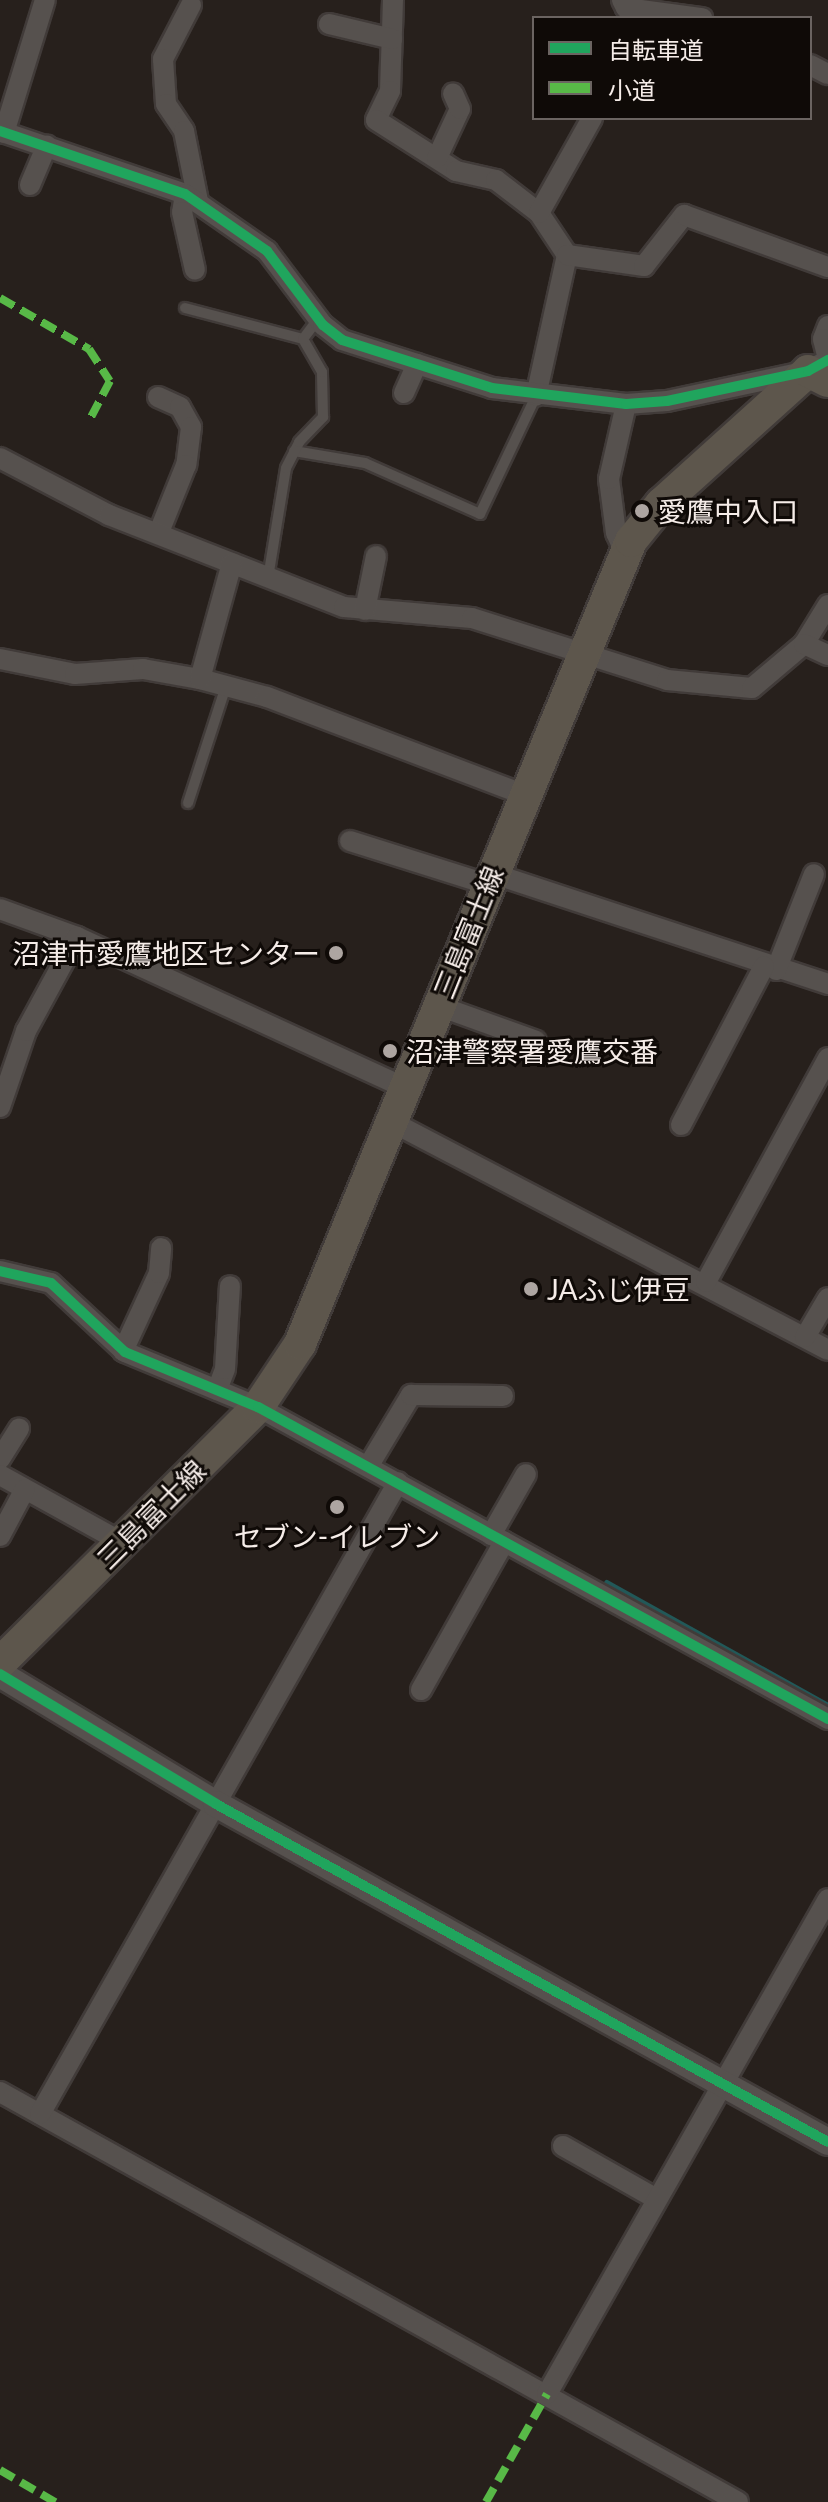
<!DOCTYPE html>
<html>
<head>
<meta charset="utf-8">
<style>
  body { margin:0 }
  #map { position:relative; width:828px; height:2502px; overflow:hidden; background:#27201c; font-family:Lato,"Noto Sans JP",sans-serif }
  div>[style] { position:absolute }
  .stream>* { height:6px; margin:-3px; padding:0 3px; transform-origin:3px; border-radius:3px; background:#225858 }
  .roads { filter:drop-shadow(2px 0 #413b39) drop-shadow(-2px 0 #413b39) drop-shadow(0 2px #413b39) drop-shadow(0 -2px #413b39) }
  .service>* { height:10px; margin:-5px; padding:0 5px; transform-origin:5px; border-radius:5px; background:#56514e }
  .minor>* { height:20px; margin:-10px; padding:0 10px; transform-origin:10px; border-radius:10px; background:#56514e }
  .tertiary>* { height:26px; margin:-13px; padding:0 13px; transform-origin:13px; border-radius:13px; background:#56514e }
  .primary>* { height:32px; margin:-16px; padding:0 16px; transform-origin:16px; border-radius:16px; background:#5d564c }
  .quiet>* { height:8px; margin-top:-4px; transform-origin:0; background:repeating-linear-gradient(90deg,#58b947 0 16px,transparent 0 24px) }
  .cycleway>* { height:10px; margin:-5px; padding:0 5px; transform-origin:5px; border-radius:5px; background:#20a55d }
  .dots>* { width:22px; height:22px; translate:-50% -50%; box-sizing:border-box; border:4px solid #0f0a07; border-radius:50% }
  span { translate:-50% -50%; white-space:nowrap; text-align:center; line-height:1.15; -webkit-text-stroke:6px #0f0a07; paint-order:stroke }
  .poi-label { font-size:28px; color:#f5ece8 }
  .left { translate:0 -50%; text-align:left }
  .right { translate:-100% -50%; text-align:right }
  .street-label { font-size:28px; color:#f5ece8 }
  .legend { position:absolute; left:532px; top:16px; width:280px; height:104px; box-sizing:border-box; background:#0f0a07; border:2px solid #6b6461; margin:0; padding:10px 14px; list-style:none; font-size:24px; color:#f5ece8 }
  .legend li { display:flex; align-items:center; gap:16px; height:40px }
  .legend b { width:40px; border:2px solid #6b6461 }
</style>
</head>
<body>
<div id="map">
  <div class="stream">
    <div style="left:607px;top:1583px;width:253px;rotate:29.1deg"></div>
  </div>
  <div class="roads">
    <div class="service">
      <div style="left:185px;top:308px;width:122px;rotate:14.7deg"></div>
      <div style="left:294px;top:451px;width:72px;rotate:9.6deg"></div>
      <div style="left:365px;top:463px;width:126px;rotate:23.9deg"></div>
      <div style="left:480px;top:514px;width:131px;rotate:-64.6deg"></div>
      <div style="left:268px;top:578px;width:111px;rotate:-80.7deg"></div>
      <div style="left:286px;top:468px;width:29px;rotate:-63deg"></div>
      <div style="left:299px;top:442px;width:35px;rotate:-46deg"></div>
      <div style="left:323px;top:417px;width:45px;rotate:-91.3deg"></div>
      <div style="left:322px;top:372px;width:38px;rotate:-120deg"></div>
      <div style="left:303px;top:339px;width:25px;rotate:-53deg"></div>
      <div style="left:188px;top:803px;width:123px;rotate:-72deg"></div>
    </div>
    <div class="minor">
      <div style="left:393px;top:0;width:91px;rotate:91.9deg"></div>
      <div style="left:390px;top:91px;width:32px;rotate:116deg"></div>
      <div style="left:376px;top:120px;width:95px;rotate:32.5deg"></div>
      <div style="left:456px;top:171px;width:41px;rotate:12.7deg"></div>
      <div style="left:496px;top:180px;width:54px;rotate:37.5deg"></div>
      <div style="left:539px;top:213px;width:50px;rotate:56.3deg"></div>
      <div style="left:567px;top:255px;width:144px;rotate:102.4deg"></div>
      <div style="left:622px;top:0;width:9px;rotate:63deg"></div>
      <div style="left:626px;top:8px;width:77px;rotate:7.5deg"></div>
      <div style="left:191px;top:5px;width:61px;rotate:117.4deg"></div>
      <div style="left:163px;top:59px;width:45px;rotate:86.2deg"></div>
      <div style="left:166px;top:104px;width:32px;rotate:56deg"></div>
      <div style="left:184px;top:131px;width:71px;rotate:78.7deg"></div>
      <div style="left:329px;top:24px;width:65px;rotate:13.4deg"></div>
      <div style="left:810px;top:65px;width:20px;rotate:27deg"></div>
      <div style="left:0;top:131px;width:195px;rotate:18.8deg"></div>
      <div style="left:185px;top:194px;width:100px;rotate:34.8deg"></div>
      <div style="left:267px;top:251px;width:93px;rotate:52.9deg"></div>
      <div style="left:323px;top:325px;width:24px;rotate:38deg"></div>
      <div style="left:342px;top:340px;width:157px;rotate:17.7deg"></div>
      <div style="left:492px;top:388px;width:135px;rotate:6.8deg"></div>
      <div style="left:626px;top:404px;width:41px;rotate:-4.2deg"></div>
      <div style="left:667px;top:401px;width:144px;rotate:-12deg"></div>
      <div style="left:808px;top:371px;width:23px;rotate:-29deg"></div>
      <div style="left:4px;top:133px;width:139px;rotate:-72.9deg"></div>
      <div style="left:437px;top:158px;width:54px;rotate:-64.9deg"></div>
      <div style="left:460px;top:109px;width:17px;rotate:-114deg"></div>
      <div style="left:30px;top:185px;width:43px;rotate:-67deg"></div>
      <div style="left:185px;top:194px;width:18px;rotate:99deg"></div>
      <div style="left:182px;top:212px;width:59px;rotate:77.4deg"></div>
      <div style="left:539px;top:213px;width:109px;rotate:-60.8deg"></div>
      <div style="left:567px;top:255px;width:78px;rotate:8.1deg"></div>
      <div style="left:644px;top:266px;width:65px;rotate:-51.9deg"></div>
      <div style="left:684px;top:215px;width:153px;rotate:19.9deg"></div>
      <div style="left:828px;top:326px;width:14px;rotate:111deg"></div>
      <div style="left:823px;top:339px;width:21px;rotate:76deg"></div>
      <div style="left:404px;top:393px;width:32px;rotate:-66deg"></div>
      <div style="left:158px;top:397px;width:24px;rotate:24deg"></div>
      <div style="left:180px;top:407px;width:23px;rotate:61deg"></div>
      <div style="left:191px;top:427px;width:38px;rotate:97deg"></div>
      <div style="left:186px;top:465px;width:72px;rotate:111.9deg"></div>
      <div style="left:0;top:458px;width:123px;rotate:27.6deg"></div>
      <div style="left:109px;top:515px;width:252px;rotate:21.4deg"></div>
      <div style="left:344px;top:607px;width:128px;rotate:4.9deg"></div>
      <div style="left:472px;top:618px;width:205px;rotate:17.6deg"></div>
      <div style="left:667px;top:680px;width:85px;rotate:5.4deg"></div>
      <div style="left:752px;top:688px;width:68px;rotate:-40.2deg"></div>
      <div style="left:626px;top:555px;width:24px;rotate:-114deg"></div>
      <div style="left:616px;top:533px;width:54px;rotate:-97.4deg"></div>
      <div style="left:609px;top:479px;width:77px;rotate:-77.2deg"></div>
      <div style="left:828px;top:605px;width:46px;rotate:121.6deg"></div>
      <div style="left:804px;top:644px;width:26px;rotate:25deg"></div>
      <div style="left:365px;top:610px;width:55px;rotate:-78.5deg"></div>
      <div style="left:0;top:659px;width:76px;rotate:11.3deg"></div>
      <div style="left:75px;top:674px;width:68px;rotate:-4.2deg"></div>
      <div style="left:143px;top:669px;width:58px;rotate:10deg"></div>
      <div style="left:200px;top:679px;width:69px;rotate:15deg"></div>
      <div style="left:267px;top:697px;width:274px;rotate:20.8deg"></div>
      <div style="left:200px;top:679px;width:120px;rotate:-74.6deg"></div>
      <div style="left:350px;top:841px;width:143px;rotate:17.5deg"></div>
      <div style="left:491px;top:873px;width:355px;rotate:18.2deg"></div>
      <div style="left:0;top:909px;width:82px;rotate:20deg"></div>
      <div style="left:77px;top:937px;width:362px;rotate:24.7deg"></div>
      <div style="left:776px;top:970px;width:103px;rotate:-68.4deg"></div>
      <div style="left:439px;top:1006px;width:103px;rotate:19.8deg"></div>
      <div style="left:0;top:1107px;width:80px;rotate:-71.1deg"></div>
      <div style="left:26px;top:1031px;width:107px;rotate:-61.5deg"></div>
      <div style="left:392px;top:1122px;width:492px;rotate:27.6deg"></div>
      <div style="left:681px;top:1125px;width:179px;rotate:-62.4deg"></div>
      <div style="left:0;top:1271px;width:52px;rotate:13.2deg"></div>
      <div style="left:51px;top:1283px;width:101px;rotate:43deg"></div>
      <div style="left:125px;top:1352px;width:144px;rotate:22.5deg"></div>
      <div style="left:258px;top:1407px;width:650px;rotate:28.69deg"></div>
      <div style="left:706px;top:1282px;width:255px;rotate:-61.4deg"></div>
      <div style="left:805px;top:1337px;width:45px;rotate:-59.5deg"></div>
      <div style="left:123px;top:1351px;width:86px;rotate:-65.2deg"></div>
      <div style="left:159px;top:1273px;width:25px;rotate:-85deg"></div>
      <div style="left:217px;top:1390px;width:22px;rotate:-69deg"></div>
      <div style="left:225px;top:1369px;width:83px;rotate:-86.6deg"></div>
      <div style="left:0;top:1459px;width:36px;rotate:-58deg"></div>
      <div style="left:369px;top:1465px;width:82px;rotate:-59deg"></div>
      <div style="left:411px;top:1395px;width:92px;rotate:0.6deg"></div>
      <div style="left:0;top:1475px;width:141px;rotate:28.9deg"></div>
      <div style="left:491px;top:1535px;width:70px;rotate:-60.2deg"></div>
      <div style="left:0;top:1536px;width:53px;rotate:-62deg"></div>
      <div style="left:421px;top:1690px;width:170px;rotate:-60.7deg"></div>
      <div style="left:0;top:2092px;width:844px;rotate:29.05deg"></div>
      <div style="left:40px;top:2114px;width:726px;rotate:-60.47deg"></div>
      <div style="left:563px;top:2146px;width:106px;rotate:29.5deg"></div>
      <div style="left:547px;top:2394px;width:569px;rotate:-60.42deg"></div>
    </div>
    <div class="tertiary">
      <div style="left:0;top:1674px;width:252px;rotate:31deg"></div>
      <div style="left:216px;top:1804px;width:699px;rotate:28.91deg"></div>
    </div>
    <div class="primary">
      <div style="left:0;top:1663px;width:363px;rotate:-44.8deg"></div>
      <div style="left:258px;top:1407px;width:76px;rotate:-56.3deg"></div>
      <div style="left:300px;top:1344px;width:869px;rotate:-67.6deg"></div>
      <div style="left:631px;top:541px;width:48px;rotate:-51deg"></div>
      <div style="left:661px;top:504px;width:198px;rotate:-42.1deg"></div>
      <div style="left:808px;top:371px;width:22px;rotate:27deg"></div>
    </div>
  </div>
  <div class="quiet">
    <div style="left:0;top:298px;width:103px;rotate:29.8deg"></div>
    <div style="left:89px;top:349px;width:38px;rotate:57deg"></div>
    <div style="left:110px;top:381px;width:43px;rotate:117.8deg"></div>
    <div style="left:0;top:2470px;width:64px;rotate:30.2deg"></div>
    <div style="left:486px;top:2502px;width:124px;rotate:-60.5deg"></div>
  </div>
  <div class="cycleway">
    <div style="left:0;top:131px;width:195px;rotate:18.8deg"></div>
    <div style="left:185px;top:194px;width:100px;rotate:34.8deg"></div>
    <div style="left:267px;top:251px;width:93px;rotate:52.9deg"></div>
    <div style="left:323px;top:325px;width:24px;rotate:38deg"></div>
    <div style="left:342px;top:340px;width:157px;rotate:17.7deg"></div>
    <div style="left:492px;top:388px;width:135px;rotate:6.8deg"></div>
    <div style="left:626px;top:404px;width:41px;rotate:-4.2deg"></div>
    <div style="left:667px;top:401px;width:144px;rotate:-12deg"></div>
    <div style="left:808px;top:371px;width:23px;rotate:-29deg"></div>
    <div style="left:0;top:1271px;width:52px;rotate:13.2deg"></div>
    <div style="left:51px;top:1283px;width:101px;rotate:43deg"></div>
    <div style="left:125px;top:1352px;width:144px;rotate:22.5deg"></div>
    <div style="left:258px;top:1407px;width:650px;rotate:28.69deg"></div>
    <div style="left:0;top:1674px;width:252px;rotate:31deg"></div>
    <div style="left:216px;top:1804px;width:699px;rotate:28.91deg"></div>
  </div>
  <div class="dots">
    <div style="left:642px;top:511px;background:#ada5a1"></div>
    <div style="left:336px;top:953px;background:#ada5a1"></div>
    <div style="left:390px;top:1051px;background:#ada5a1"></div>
    <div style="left:531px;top:1289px;background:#ada5a1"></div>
    <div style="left:337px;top:1507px;background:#ada5a1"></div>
  </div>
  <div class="poi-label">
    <span class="left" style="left:658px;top:511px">愛鷹中入口</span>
    <span class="right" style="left:320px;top:953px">沼津市愛鷹地区センター</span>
    <span class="left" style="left:406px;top:1051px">沼津警察署愛鷹交番</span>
    <span class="left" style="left:547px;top:1289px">JAふじ伊豆</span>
    <span style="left:337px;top:1536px">セブン-イレブン</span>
  </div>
  <div class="street-label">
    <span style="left:468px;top:932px;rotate:-68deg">三島富士線</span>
    <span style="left:151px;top:1514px;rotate:-45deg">三島富士線</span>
  </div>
  <ul class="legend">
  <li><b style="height:10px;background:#20a55d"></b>自転車道</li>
  <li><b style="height:10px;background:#58b947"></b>小道</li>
  </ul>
</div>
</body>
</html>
